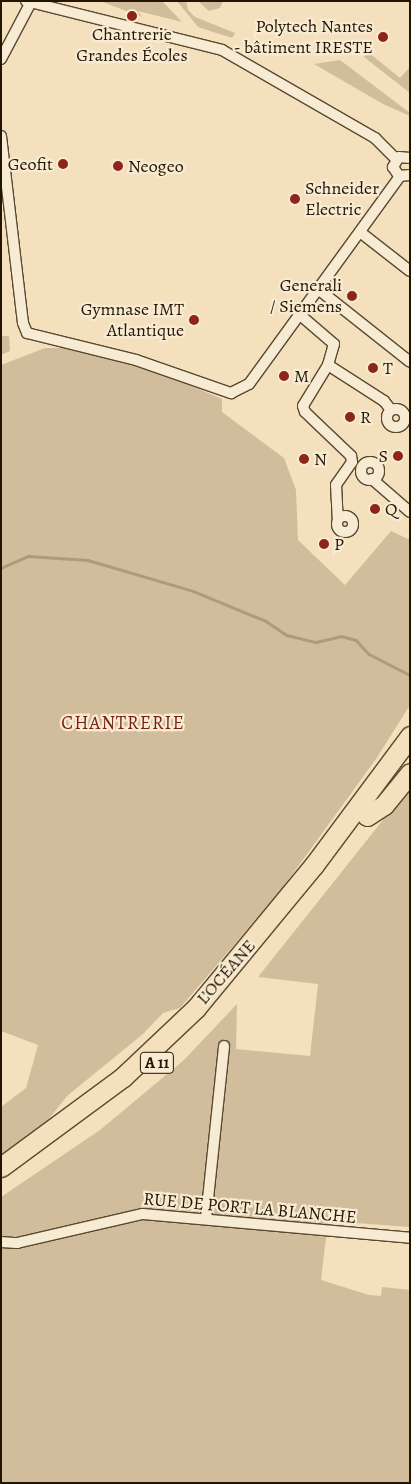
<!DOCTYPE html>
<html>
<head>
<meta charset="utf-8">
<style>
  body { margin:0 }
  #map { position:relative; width:411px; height:1484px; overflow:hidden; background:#f4e0bc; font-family:Alegreya,serif }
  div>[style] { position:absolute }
  .green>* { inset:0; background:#d1bd9c }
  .stream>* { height:2.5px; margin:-1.25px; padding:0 1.25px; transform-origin:1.25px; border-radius:1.25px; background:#ad9b7c }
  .roads { filter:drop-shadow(1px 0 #584830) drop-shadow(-1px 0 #584830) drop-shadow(0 1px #584830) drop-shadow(0 -1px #584830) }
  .minor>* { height:10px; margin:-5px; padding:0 5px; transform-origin:5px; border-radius:5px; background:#f8ebd3 }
  .minor>.ring { margin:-5px; padding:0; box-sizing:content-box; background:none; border:10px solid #f8ebd3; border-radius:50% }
  .motorway>* { height:19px; margin:-9.5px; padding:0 9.5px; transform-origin:9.5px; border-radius:9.5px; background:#f4e0bc }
  .dots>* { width:14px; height:14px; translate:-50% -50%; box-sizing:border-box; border:2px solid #f8ebd3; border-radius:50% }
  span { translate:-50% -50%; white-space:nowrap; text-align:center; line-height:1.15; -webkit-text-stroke:4.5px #f8ebd3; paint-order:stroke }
  .shield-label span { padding:1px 4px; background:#f8ebd3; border:1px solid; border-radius:4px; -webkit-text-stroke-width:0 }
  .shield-label { font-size:16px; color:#241501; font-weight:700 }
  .poi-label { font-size:18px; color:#241501 }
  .right { translate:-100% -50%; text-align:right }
  .left { translate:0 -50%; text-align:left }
  .street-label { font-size:18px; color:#241501 }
  .neighbourhood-label { font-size:19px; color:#7a1f14; letter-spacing:1px }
  .frame { position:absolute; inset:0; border:2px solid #241501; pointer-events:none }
</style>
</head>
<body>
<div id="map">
  <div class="green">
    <div style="clip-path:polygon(100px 1px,162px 1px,182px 22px,138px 11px,142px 17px)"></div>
    <div style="clip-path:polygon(177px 1px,186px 1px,188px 10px,195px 17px,235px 33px,232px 38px,198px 27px)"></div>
    <div style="clip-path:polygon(198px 1px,223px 1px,220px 8px,209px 11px)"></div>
    <div style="clip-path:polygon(368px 52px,400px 78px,410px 67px,410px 93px,364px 57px)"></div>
    <div style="clip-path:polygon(340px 60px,410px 113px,410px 116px,383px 104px,314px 64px)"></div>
    <div style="clip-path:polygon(1px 336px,9px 336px,10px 351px,1px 355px)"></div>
    <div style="clip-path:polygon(45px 348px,83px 348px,157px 371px,222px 399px,222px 412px,284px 458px,296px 490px,298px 540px,345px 585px,391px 531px,408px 539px,410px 537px,410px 705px,376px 759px,281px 890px,180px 1008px,163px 1013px,143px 1034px,67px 1096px,41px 1129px,1px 1154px,1px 1107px,26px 1088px,38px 1045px,1px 1031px,1px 365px)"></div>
    <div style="clip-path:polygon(410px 786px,410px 1227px,328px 1221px,321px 1280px,369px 1295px,381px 1296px,382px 1287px,410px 1290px,410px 1483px,1px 1483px,1px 1197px,100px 1130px,184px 1060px,237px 1004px,236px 1049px,310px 1056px,318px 984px,258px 977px)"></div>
  </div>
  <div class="stream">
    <div style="left:1px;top:568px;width:30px;rotate:-24deg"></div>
    <div style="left:28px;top:556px;width:60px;rotate:3.8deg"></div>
    <div style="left:88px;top:560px;width:109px;rotate:16.4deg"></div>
    <div style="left:193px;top:591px;width:79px;rotate:22.3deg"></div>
    <div style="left:266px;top:621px;width:25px;rotate:34deg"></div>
    <div style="left:287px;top:635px;width:30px;rotate:14deg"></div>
    <div style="left:316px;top:642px;width:26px;rotate:-13deg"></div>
    <div style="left:341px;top:636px;width:16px;rotate:15deg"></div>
    <div style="left:356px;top:640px;width:19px;rotate:47deg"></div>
    <div style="left:369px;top:654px;width:46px;rotate:27.1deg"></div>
  </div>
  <div class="roads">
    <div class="minor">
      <div style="left:26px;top:1px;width:202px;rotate:14deg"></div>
      <div style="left:222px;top:50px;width:177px;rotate:29.9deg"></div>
      <div style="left:375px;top:138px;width:30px;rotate:45deg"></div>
      <div style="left:1px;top:59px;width:62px;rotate:-62.2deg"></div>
      <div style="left:1px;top:136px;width:188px;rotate:83.3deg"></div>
      <div style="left:23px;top:323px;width:11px;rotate:68deg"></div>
      <div style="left:27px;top:333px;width:112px;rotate:13.9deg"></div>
      <div style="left:136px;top:360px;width:101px;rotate:19.2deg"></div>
      <div style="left:231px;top:393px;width:20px;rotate:-27deg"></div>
      <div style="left:249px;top:384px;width:257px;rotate:-54deg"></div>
      <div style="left:410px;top:158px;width:11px;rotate:-175deg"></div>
      <div style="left:399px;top:157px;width:12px;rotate:121deg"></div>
      <div style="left:393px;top:167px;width:11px;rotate:56deg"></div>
      <div style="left:399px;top:176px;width:11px;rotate:-5deg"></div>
      <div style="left:360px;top:232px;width:63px;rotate:38deg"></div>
      <div style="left:318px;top:289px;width:117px;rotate:38.4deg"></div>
      <div style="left:299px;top:314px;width:46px;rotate:40.6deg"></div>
      <div style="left:334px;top:344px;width:22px;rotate:106deg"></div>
      <div style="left:328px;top:365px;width:48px;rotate:121.4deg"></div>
      <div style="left:303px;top:406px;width:6px;rotate:72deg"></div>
      <div style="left:305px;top:412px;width:64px;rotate:43.7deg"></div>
      <div style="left:351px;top:456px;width:6px;rotate:81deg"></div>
      <div style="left:352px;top:462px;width:28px;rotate:125deg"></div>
      <div style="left:336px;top:485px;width:33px;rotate:87deg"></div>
      <div style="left:328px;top:365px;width:67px;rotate:32.7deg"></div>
      <div style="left:384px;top:401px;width:11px;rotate:52deg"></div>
      <div class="ring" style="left:387px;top:409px;width:8px;height:8px"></div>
      <div class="ring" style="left:361px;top:462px;width:8px;height:8px"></div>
      <div style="left:372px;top:479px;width:50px;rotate:41deg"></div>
      <div class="ring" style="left:337px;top:516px;width:6px;height:6px"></div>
      <div style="left:206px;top:1218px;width:173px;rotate:-84deg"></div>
      <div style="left:1px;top:1242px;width:16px;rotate:4deg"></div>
      <div style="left:17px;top:1243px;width:129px;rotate:-13deg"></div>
      <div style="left:143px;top:1214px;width:268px;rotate:5.1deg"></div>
    </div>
    <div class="motorway">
      <div style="left:367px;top:816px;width:20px;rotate:-33deg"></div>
      <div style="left:384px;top:805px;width:41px;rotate:-50.9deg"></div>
      <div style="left:1px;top:1167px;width:152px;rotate:-36.4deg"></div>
      <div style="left:123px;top:1077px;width:100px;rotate:-43.4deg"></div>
      <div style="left:196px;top:1008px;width:185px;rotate:-50.5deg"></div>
      <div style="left:314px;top:865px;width:161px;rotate:-53.3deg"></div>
    </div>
  </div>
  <div class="dots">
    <div style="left:132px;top:16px;background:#8f2418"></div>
    <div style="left:383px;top:37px;background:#8f2418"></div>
    <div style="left:63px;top:164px;background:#8f2418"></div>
    <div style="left:118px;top:166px;background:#8f2418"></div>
    <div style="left:295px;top:199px;background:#8f2418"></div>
    <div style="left:352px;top:296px;background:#8f2418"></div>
    <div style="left:194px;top:320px;background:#8f2418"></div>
    <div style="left:373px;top:368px;background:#8f2418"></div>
    <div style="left:284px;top:376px;background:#8f2418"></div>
    <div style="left:350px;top:417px;background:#8f2418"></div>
    <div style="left:398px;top:456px;background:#8f2418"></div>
    <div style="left:304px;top:459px;background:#8f2418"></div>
    <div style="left:375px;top:509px;background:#8f2418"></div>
    <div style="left:324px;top:544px;background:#8f2418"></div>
  </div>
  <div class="shield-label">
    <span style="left:157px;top:1063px">A 11</span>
  </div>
  <div class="poi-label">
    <span class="right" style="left:373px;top:37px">Polytech Nantes<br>- bâtiment IRESTE</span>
    <span style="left:132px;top:45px">Chantrerie<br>Grandes Écoles</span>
    <span class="right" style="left:53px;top:164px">Geofit</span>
    <span class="left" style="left:128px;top:166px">Neogeo</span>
    <span class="left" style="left:305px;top:199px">Schneider<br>Electric</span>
    <span class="right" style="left:342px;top:296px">Generali<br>/ Siemens</span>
    <span class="right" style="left:184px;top:320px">Gymnase IMT<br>Atlantique</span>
    <span class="left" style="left:383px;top:368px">T</span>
    <span class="left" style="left:294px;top:376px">M</span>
    <span class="left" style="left:360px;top:417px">R</span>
    <span class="right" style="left:388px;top:456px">S</span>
    <span class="left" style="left:314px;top:459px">N</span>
    <span class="left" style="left:385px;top:509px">Q</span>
    <span class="left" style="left:334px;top:544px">P</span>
  </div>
  <div class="street-label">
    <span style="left:226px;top:972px;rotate:-49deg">L’OCÉANE</span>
    <span style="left:250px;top:1208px;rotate:5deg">RUE DE PORT LA BLANCHE</span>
  </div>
  <div class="neighbourhood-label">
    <span style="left:123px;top:724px">CHANTRERIE</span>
  </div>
  <div class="frame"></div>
</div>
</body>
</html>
